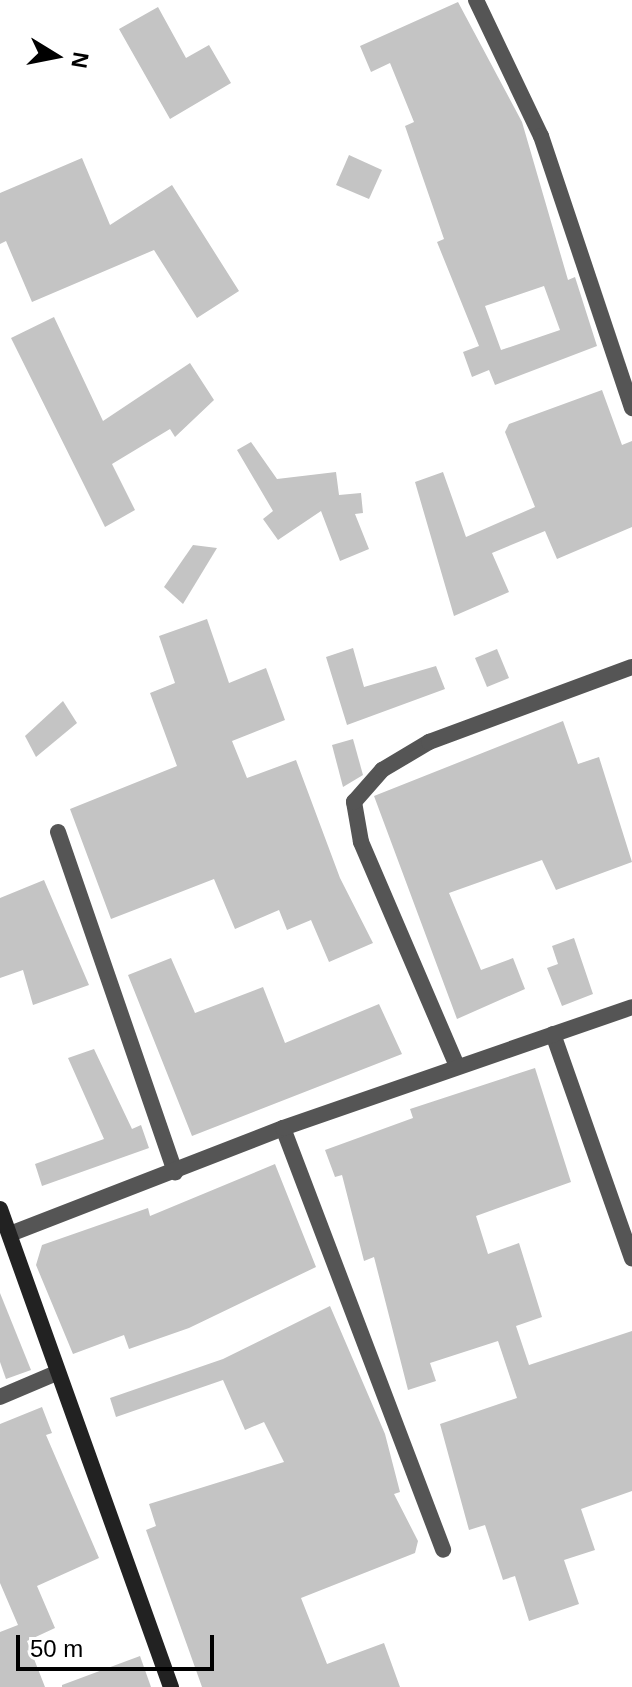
<!DOCTYPE html>
<html>
<head>
<meta charset="utf-8">
<style>
  body { margin:0 }
  #map { position:relative; width:632px; height:1687px; overflow:hidden; background:#fff; font-family:Helvetica,sans-serif }
  div>[style] { position:absolute }
  .building>* { inset:0; background:#c4c4c4 }
  .street>* { height:16px; margin:-8px; padding:0 8px; transform-origin:8px; border-radius:8px; background:#555 }
  .secondary>* { height:16px; margin:-8px; padding:0 8px; transform-origin:8px; border-radius:8px; background:#222 }
  span { translate:-50% -50%; white-space:nowrap; text-align:center; line-height:1.15; -webkit-text-stroke:7px #fff; paint-order:stroke }
  .north { position:absolute; left:16px; top:16px; width:80px; height:80px; -webkit-text-stroke:6px #fff; paint-order:stroke; rotate:100deg; font-size:22px; font-weight:700; line-height:32px; text-align:center; color:#000 }
  .north::after { content:''; display:block; margin:auto; width:28px; height:36px; background:#000; clip-path:polygon(50% 0,100% 100%,50% 72%,0 100%) }
  .scale { position:absolute; left:16px; top:1635px; width:198px; height:36px; box-sizing:border-box; border:4px solid #000; border-top:0; padding-left:10px; font-size:24px; line-height:28px; white-space:nowrap; color:#000; -webkit-text-stroke:6px #fff; paint-order:stroke }
</style>
</head>
<body>
<div id="map">
  <div class="building">
    <div style="clip-path:polygon(evenodd,458px 2px,522px 122px,568px 280px,575px 277px,597px 346px,495px 385px,489px 370px,472px 377px,463px 352px,479px 346px,437px 242px,444px 239px,405px 126px,414px 122px,390px 63px,371px 72px,360px 46px,458px 2px,544px 286px,560px 330px,501px 350px,485px 306px,544px 286px)"></div>
    <div style="clip-path:polygon(158px 7px,186px 58px,209px 45px,231px 83px,170px 119px,119px 29px)"></div>
    <div style="clip-path:polygon(349px 155px,382px 170px,369px 199px,336px 185px)"></div>
    <div style="clip-path:polygon(82px 158px,110px 225px,172px 185px,239px 291px,197px 318px,154px 250px,32px 302px,6px 241px,0 244px,0 193px)"></div>
    <div style="clip-path:polygon(54px 317px,103px 421px,190px 363px,214px 400px,175px 437px,170px 429px,112px 464px,135px 510px,105px 527px,11px 338px)"></div>
    <div style="clip-path:polygon(602px 390px,622px 445px,632px 441px,632px 527px,557px 559px,545px 531px,492px 553px,509px 592px,454px 616px,415px 482px,443px 472px,466px 537px,535px 507px,505px 432px,509px 424px)"></div>
    <div style="clip-path:polygon(251px 442px,277px 479px,336px 472px,339px 495px,361px 493px,363px 513px,355px 514px,369px 549px,340px 561px,321px 511px,278px 540px,263px 519px,273px 511px,237px 450px)"></div>
    <div style="clip-path:polygon(193px 545px,217px 548px,183px 604px,164px 587px)"></div>
    <div style="clip-path:polygon(207px 619px,229px 683px,266px 668px,285px 720px,232px 741px,247px 778px,296px 760px,340px 878px,373px 943px,329px 962px,311px 920px,287px 930px,279px 910px,235px 929px,214px 879px,111px 919px,70px 809px,177px 766px,150px 693px,175px 683px,159px 636px)"></div>
    <div style="clip-path:polygon(353px 648px,364px 687px,436px 666px,445px 689px,347px 725px,326px 657px)"></div>
    <div style="clip-path:polygon(497px 649px,509px 678px,487px 687px,475px 658px)"></div>
    <div style="clip-path:polygon(63px 701px,77px 723px,36px 757px,25px 736px)"></div>
    <div style="clip-path:polygon(563px 721px,578px 764px,599px 757px,632px 862px,556px 890px,542px 860px,449px 893px,481px 970px,513px 958px,525px 989px,457px 1019px,374px 796px)"></div>
    <div style="clip-path:polygon(353px 739px,363px 775px,343px 787px,332px 745px)"></div>
    <div style="clip-path:polygon(44px 880px,89px 985px,33px 1005px,23px 970px,0 978px,0 898px)"></div>
    <div style="clip-path:polygon(574px 938px,593px 994px,562px 1006px,547px 968px,558px 964px,552px 946px)"></div>
    <div style="clip-path:polygon(171px 958px,195px 1013px,263px 987px,285px 1043px,379px 1004px,402px 1054px,192px 1136px,128px 975px)"></div>
    <div style="clip-path:polygon(94px 1049px,132px 1129px,141px 1125px,149px 1148px,42px 1186px,35px 1164px,104px 1139px,68px 1058px)"></div>
    <div style="clip-path:polygon(535px 1068px,571px 1182px,476px 1216px,488px 1254px,519px 1243px,542px 1317px,516px 1326px,529px 1365px,632px 1331px,632px 1491px,581px 1509px,595px 1550px,564px 1560px,579px 1604px,529px 1621px,515px 1576px,503px 1580px,485px 1525px,469px 1530px,440px 1424px,517px 1398px,498px 1341px,430px 1363px,436px 1381px,408px 1390px,374px 1257px,364px 1261px,342px 1175px,335px 1177px,325px 1150px,413px 1118px,410px 1109px)"></div>
    <div style="clip-path:polygon(275px 1164px,316px 1267px,189px 1328px,129px 1349px,124px 1335px,73px 1354px,36px 1265px,42px 1245px,148px 1208px,150px 1216px)"></div>
    <div style="clip-path:polygon(0 1293px,31px 1370px,6px 1379px,0 1362px)"></div>
    <div style="clip-path:polygon(330px 1306px,385px 1434px,400px 1492px,394px 1494px,418px 1541px,415px 1553px,301px 1598px,327px 1664px,384px 1643px,400px 1687px,202px 1687px,146px 1530px,156px 1526px,149px 1504px,284px 1462px,264px 1422px,245px 1430px,223px 1380px,116px 1417px,110px 1398px,223px 1359px)"></div>
    <div style="clip-path:polygon(42px 1407px,52px 1433px,46px 1435px,99px 1558px,37px 1586px,55px 1628px,27px 1641px,45px 1687px,0 1687px,0 1632px,18px 1625px,0 1583px,0 1424px)"></div>
    <div style="clip-path:polygon(140px 1656px,151px 1687px,62px 1687px,62px 1685px)"></div>
  </div>
  <div class="street">
    <div style="left:476px;top:0;width:151px;rotate:64.5deg"></div>
    <div style="left:541px;top:136px;width:287px;rotate:71.5deg"></div>
    <div style="left:58px;top:832px;width:360px;rotate:71deg"></div>
    <div style="left:553px;top:1034px;width:238px;rotate:70.6deg"></div>
    <div style="left:457px;top:1066px;width:244px;rotate:-113.2deg"></div>
    <div style="left:361px;top:842px;width:41px;rotate:-99.9deg"></div>
    <div style="left:354px;top:802px;width:43px;rotate:-48.8deg"></div>
    <div style="left:382px;top:770px;width:55px;rotate:-30.8deg"></div>
    <div style="left:429px;top:742px;width:216px;rotate:-20.3deg"></div>
    <div style="left:283px;top:1128px;width:451px;rotate:69.2deg"></div>
    <div style="left:10px;top:1234px;width:293px;rotate:-21.2deg"></div>
    <div style="left:283px;top:1128px;width:369px;rotate:-19.1deg"></div>
    <div style="left:0;top:1397px;width:59px;rotate:-23.1deg"></div>
  </div>
  <div class="secondary">
    <div style="left:0;top:1209px;width:508px;rotate:70.32deg"></div>
  </div>
  <div class="north">N</div>
  <div class="scale">50 m</div>
</div>
</body>
</html>
